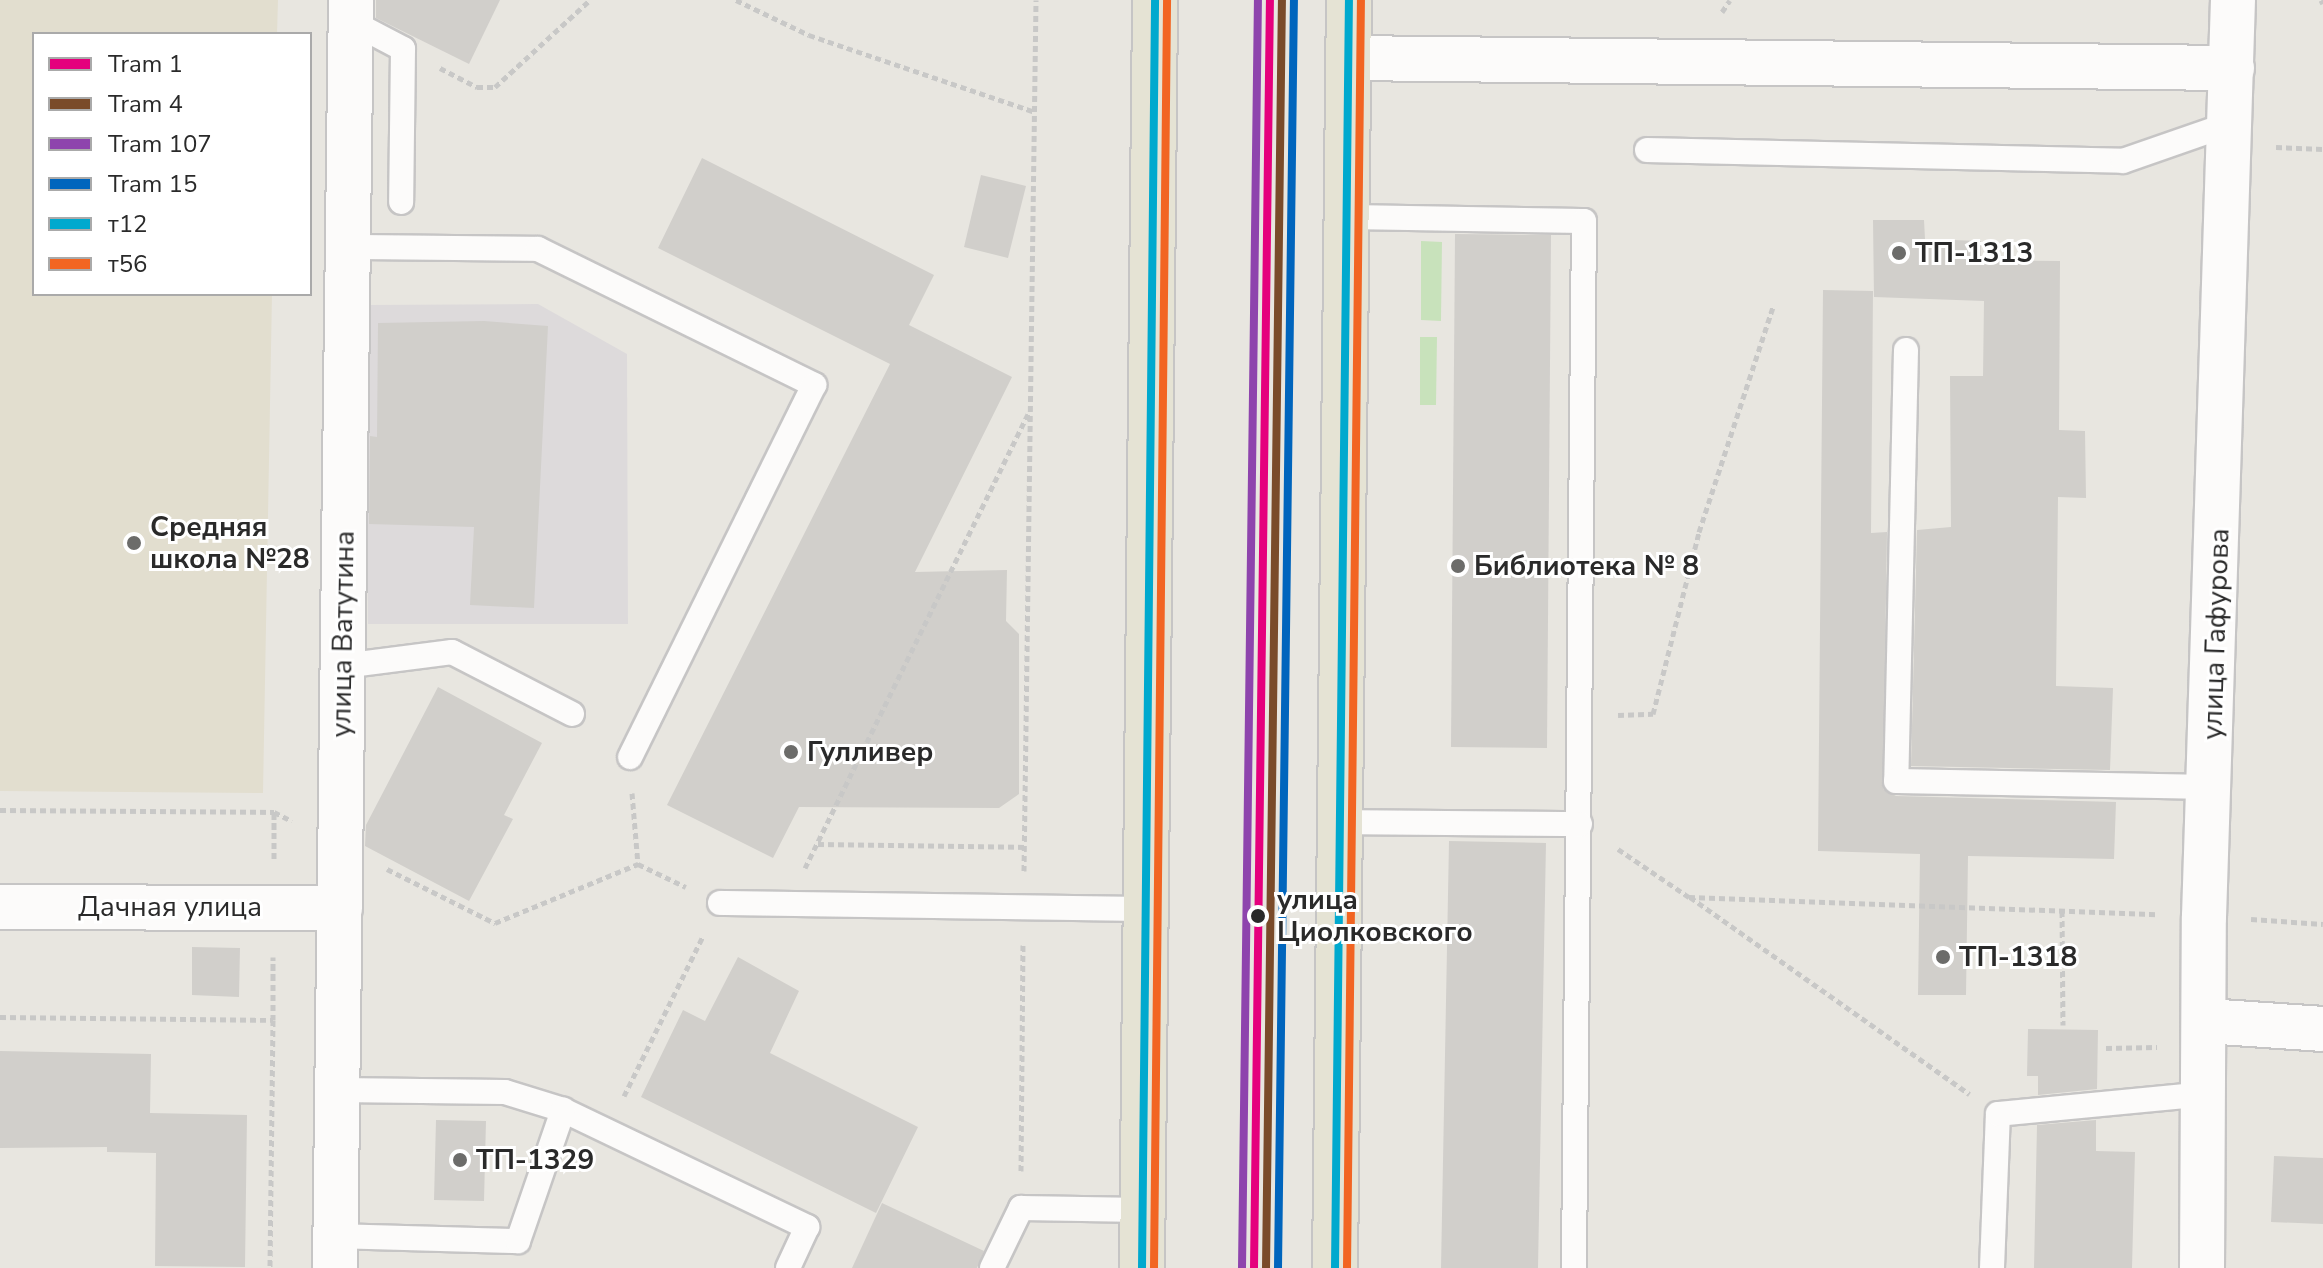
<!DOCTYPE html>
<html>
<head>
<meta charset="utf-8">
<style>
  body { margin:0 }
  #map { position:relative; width:2323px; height:1268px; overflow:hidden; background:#e8e6e0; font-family:"Nunito Sans",sans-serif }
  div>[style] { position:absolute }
  .industrial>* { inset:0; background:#dddadb }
  .education>* { inset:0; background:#e2decf }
  .green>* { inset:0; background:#c8e2bb }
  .building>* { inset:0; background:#d1cfcb }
  .path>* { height:5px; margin-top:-2.5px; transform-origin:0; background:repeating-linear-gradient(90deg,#c8c8c7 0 6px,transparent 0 10px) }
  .roads { filter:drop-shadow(2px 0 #c6c5c5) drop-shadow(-2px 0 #c6c5c5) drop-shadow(0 2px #c6c5c5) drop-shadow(0 -2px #c6c5c5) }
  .service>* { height:24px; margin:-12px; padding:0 12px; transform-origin:12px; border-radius:12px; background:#fcfbfa }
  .minor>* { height:44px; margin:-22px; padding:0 22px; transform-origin:22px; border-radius:22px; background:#fcfbfa }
  .primary>* { height:44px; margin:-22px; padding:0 22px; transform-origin:22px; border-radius:22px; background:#e5e3d4 }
  .bus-1>* { height:8px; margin:-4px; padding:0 4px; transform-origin:4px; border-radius:4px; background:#00a9ce }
  .bus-2>* { height:8px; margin:-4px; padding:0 4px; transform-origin:4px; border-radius:4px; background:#f26522 }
  .tram-1>* { height:8px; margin:-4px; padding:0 4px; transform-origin:4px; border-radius:4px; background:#e5007d }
  .tram-2>* { height:8px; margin:-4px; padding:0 4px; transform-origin:4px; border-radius:4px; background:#7a4b2a }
  .tram-3>* { height:8px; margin:-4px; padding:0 4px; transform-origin:4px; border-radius:4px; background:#8e44ad }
  .tram-4>* { height:8px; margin:-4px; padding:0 4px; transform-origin:4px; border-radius:4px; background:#0065bd }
  .dots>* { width:22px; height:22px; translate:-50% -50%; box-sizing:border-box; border:4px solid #fff; border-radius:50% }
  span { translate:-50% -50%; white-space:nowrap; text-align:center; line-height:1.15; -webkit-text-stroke:6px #fff; paint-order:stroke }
  .poi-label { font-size:28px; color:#2a2a2a; font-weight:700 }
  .left { translate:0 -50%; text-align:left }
  .street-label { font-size:28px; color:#2a2a2a }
  .stop-label { font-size:28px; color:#2a2a2a; font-weight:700 }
  .legend { position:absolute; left:32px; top:32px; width:280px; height:264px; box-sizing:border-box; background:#fff; border:2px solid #aaa; margin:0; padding:10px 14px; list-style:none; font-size:24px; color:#2a2a2a }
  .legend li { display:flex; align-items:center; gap:16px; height:40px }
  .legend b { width:40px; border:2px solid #aaa }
</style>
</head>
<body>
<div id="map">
  <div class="industrial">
    <div style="clip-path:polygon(538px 304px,627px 354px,628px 624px,368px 624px,366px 305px)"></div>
  </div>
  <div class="education">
    <div style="clip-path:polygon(0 0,278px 0,277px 34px,34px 34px,34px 294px,272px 294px,263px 793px,0 791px)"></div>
  </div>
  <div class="green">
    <div style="clip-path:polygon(1421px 241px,1442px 242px,1441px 321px,1421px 320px)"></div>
    <div style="clip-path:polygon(1420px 337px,1437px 337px,1436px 405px,1420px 405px)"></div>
  </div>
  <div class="building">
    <div style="clip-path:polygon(376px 0,500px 0,469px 64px,376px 18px)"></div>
    <div style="clip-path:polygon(702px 158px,934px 275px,909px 325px,1012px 377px,915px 572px,1007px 570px,1006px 621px,1019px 634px,1019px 794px,999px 808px,799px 807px,773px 858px,667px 805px,890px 364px,658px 248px)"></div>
    <div style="clip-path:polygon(981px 175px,1026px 186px,1008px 258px,964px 247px)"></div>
    <div style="clip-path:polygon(1873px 220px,1924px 220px,1925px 239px,1981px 241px,1981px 260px,2060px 261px,2059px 430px,2085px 431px,2086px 498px,2058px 497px,2056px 686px,2113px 688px,2110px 770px,1911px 766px,1917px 530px,1951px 527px,1950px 376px,1983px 376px,1984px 301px,1874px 297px)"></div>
    <div style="clip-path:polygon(1455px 234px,1551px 235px,1547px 748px,1451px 747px)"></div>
    <div style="clip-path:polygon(1823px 290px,1873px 291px,1871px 533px,1887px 532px,1883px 789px,1896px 796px,2116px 802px,2114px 859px,1968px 856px,1966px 995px,1918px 995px,1920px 854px,1818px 851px)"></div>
    <div style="clip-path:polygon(484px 321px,548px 326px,534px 608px,470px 605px,474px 527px,369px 524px,370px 436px,377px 437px,378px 323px)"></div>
    <div style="clip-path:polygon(438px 687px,542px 743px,504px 815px,513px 819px,469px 901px,365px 846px,366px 825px)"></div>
    <div style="clip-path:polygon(1449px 841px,1546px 843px,1538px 1268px,1441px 1268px)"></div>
    <div style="clip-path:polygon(192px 947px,240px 948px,239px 997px,192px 995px)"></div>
    <div style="clip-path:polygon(738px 957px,799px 991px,770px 1053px,918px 1127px,876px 1213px,641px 1097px,683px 1010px,705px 1021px)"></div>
    <div style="clip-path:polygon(2028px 1029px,2098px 1030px,2097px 1089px,2038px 1095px,2038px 1076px,2027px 1076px)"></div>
    <div style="clip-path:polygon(0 1051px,151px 1054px,150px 1113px,247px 1115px,245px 1267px,155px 1266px,156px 1153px,107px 1152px,107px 1147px,0 1148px)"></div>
    <div style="clip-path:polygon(436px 1120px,486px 1121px,484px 1201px,434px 1200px)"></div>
    <div style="clip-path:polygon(2096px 1120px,2096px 1151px,2135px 1152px,2132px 1268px,2034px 1268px,2037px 1125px)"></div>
    <div style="clip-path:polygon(2274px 1156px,2323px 1158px,2323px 1224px,2271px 1222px)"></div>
    <div style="clip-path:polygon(882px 1203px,984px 1251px,977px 1268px,852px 1268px)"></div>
  </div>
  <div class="path">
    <div style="left:736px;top:0;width:81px;rotate:25.6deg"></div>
    <div style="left:809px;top:35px;width:239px;rotate:18.8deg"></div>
    <div style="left:2321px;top:0;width:4px;rotate:63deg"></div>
    <div style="left:1722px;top:12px;width:14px;rotate:-56deg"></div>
    <div style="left:440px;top:68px;width:42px;rotate:27.2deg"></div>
    <div style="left:477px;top:87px;width:18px"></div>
    <div style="left:495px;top:87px;width:129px;rotate:-42.5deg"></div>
    <div style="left:2276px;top:147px;width:47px;rotate:2.4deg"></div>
    <div style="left:1618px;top:715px;width:35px;rotate:-2deg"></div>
    <div style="left:1653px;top:714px;width:188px;rotate:-75.8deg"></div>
    <div style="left:1699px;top:532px;width:237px;rotate:-71.8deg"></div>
    <div style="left:632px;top:793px;width:71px;rotate:85.2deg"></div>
    <div style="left:0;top:810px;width:274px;rotate:0.4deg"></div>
    <div style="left:274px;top:812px;width:20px;rotate:27deg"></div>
    <div style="left:818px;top:844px;width:207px;rotate:0.8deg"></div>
    <div style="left:1618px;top:849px;width:86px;rotate:34.1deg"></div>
    <div style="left:1689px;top:897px;width:468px;rotate:2.1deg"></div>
    <div style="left:274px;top:859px;width:47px;rotate:-90deg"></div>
    <div style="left:805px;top:868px;width:506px;rotate:-63.84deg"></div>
    <div style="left:387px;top:869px;width:121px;rotate:26.6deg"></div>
    <div style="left:495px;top:923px;width:155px;rotate:-22.4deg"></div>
    <div style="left:638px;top:864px;width:53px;rotate:25.6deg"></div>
    <div style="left:1024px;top:871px;width:871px;rotate:-89.21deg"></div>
    <div style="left:1690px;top:897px;width:342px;rotate:35.2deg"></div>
    <div style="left:2062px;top:911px;width:114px;rotate:89.5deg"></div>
    <div style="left:2251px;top:919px;width:72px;rotate:4deg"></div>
    <div style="left:0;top:1017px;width:273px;rotate:0.6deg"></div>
    <div style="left:273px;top:1020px;width:248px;rotate:90.7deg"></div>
    <div style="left:273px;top:1020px;width:63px;rotate:-90deg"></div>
    <div style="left:2106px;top:1048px;width:51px;rotate:-1.1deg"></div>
    <div style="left:624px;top:1096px;width:178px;rotate:-63.7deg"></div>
    <div style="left:1021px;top:1171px;width:226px;rotate:-89.5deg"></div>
  </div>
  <div class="roads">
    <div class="service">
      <div style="left:350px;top:21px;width:60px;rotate:27.8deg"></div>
      <div style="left:403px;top:49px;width:153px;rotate:90.7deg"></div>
      <div style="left:1647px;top:150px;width:476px;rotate:1.3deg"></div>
      <div style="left:2123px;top:161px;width:115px;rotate:-19.2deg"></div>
      <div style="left:1348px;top:217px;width:236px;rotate:1deg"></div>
      <div style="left:1584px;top:221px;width:1047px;rotate:90.55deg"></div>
      <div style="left:348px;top:247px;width:190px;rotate:0.6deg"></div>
      <div style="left:538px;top:249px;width:308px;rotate:26.2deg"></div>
      <div style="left:814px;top:385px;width:415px;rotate:116.3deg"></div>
      <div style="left:1906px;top:350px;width:431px;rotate:91.3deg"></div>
      <div style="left:1896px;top:781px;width:315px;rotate:1.1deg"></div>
      <div style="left:343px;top:666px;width:110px;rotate:-7.3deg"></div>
      <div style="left:452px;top:652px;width:135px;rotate:27.3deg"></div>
      <div style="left:1341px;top:822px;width:239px;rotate:0.5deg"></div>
      <div style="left:720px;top:903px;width:428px;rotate:0.8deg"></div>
      <div style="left:338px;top:1090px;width:167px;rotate:0.7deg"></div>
      <div style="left:505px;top:1092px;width:61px;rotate:17.2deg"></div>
      <div style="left:563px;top:1110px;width:271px;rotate:25.6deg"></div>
      <div style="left:807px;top:1227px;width:45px;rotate:114.9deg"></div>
      <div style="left:336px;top:1236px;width:182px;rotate:1.6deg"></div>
      <div style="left:518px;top:1241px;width:139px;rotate:-71deg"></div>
      <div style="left:992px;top:1268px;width:67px;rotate:-64.2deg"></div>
      <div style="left:1021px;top:1208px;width:122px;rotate:0.9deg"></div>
      <div style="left:1992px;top:1268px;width:154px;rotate:-87.8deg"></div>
      <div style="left:1998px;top:1114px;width:210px;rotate:-5.5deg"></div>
    </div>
    <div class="minor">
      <div style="left:1348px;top:58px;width:884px;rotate:0.65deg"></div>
      <div style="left:0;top:907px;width:340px;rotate:0.2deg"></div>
      <div style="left:2206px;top:1021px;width:117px;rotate:3.9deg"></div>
      <div style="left:335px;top:1268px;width:1268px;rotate:-89.28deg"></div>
      <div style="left:2202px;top:1268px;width:351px;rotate:-89.7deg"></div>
      <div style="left:2204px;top:917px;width:917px;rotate:-88.19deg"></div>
    </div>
    <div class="primary">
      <div style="left:1142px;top:1268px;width:1268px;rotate:-89.41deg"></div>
      <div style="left:1335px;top:1268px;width:1268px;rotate:-89.37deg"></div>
    </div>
  </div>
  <div class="bus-1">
    <div style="left:1142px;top:1268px;width:1268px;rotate:-89.41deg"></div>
    <div style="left:1335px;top:1268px;width:1268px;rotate:-89.37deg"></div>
  </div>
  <div class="bus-2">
    <div style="left:1154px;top:1268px;width:1268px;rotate:-89.41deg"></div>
    <div style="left:1347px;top:1268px;width:1268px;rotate:-89.37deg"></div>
  </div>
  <div class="tram-1">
    <div style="left:1254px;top:1268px;width:1268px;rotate:-89.28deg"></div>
  </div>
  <div class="tram-2">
    <div style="left:1266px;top:1268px;width:1268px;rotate:-89.28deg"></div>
  </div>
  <div class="tram-3">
    <div style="left:1242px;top:1268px;width:1268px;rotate:-89.28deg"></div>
  </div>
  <div class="tram-4">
    <div style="left:1278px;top:1268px;width:1268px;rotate:-89.28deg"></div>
  </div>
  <div class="dots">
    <div style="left:1899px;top:253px;background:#6c6c6a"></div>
    <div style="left:134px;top:543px;background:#6c6c6a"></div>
    <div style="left:1458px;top:566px;background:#6c6c6a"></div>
    <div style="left:791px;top:752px;background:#6c6c6a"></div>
    <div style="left:1258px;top:916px;background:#2a2a2a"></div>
    <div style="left:1943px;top:957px;background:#6c6c6a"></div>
    <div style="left:460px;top:1160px;background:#6c6c6a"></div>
  </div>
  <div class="poi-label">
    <span class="left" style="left:1915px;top:253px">ТП-1313</span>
    <span class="left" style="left:150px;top:543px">Средняя<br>школа №28</span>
    <span class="left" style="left:1474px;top:566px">Библиотека № 8</span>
    <span class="left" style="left:807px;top:752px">Гулливер</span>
    <span class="left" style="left:1959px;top:957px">ТП-1318</span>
    <span class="left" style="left:476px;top:1160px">ТП-1329</span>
  </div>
  <div class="street-label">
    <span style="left:343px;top:634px;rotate:-89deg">улица Ватутина</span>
    <span style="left:2216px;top:634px;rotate:-88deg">улица Гафурова</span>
    <span style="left:170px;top:907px">Дачная улица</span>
  </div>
  <div class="stop-label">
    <span class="left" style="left:1277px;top:916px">улица<br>Циолковского</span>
  </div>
  <ul class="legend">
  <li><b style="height:10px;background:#e5007d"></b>Tram 1</li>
  <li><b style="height:10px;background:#7a4b2a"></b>Tram 4</li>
  <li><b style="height:10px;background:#8e44ad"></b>Tram 107</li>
  <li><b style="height:10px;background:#0065bd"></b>Tram 15</li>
  <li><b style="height:10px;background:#00a9ce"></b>т12</li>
  <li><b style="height:10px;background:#f26522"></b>т56</li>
  </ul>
</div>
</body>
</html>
